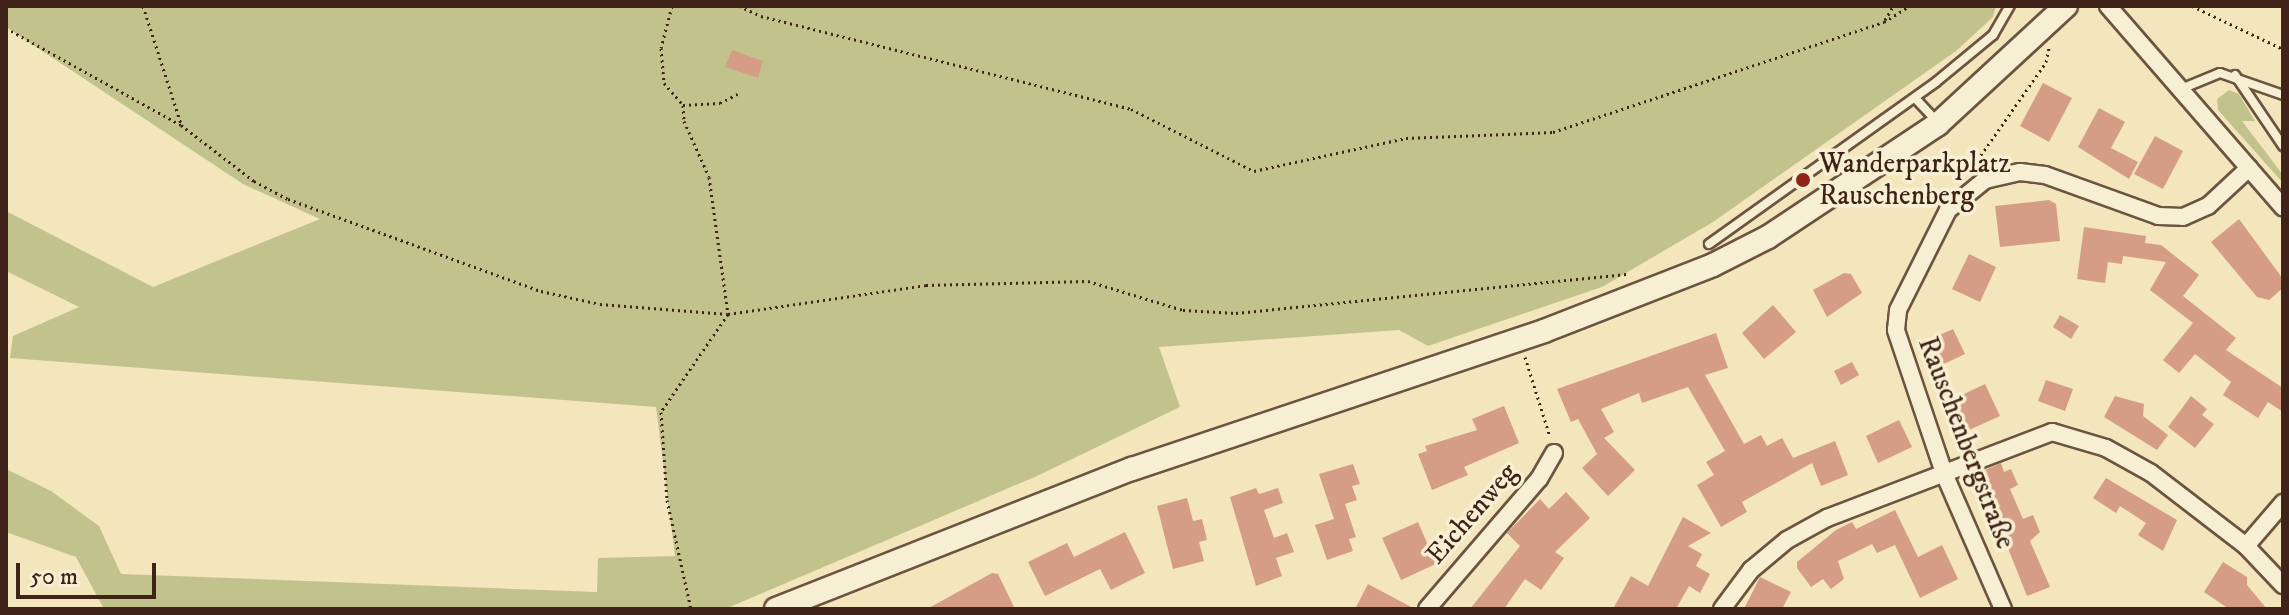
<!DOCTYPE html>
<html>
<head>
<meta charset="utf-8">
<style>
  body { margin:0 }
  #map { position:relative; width:2289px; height:615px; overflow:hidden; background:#f3e6bc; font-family:"IM FELL DW Pica",serif }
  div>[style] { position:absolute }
  .green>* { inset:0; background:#c2c38c }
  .building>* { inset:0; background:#d69d86 }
  .path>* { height:3px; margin-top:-1.5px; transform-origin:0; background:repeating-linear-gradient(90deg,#3f2318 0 2px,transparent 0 6px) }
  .roads { filter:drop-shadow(2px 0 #6c5441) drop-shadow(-2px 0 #6c5441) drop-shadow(0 2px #6c5441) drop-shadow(0 -2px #6c5441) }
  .service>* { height:8px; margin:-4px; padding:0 4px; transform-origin:4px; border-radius:4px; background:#f7efd3 }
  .minor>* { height:16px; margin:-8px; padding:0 8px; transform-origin:8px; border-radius:8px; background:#f7efd3 }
  .secondary>* { height:22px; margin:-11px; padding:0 11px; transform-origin:11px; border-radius:11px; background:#f7efd3 }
  .dots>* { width:22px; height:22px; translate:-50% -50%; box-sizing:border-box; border:4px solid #f7efd3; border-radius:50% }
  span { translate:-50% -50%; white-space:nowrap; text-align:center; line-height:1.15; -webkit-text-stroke:7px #f7efd3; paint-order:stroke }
  .poi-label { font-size:28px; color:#3f2318 }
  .left { translate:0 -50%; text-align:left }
  .street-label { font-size:28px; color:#3f2318 }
  .frame { position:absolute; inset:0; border:8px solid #3f2318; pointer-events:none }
  .scale { position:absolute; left:16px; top:563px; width:140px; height:36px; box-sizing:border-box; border:4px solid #3f2318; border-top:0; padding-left:10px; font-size:24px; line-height:28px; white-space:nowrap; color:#3f2318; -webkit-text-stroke:6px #f7efd3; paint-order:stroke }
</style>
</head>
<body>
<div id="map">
  <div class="green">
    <div style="clip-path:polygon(6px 6px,1996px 6px,1993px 17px,1956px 51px,1713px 222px,1602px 287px,1428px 346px,1399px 330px,1159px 347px,1180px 407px,1037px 476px,725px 609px,104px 609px,76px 557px,6px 532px,6px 469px,51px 491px,99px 526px,121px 574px,597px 592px,598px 558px,675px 556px,656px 407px,10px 358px,13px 336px,79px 307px,6px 271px,6px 211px,153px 287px,320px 219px,243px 184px,6px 27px)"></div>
    <div style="clip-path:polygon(2229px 90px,2239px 94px,2255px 121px,2242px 121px,2283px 175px,2283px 183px,2218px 110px,2217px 99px)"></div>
  </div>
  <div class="building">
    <div style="clip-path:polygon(732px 50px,763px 61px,758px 78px,725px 67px)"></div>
    <div style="clip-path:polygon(2043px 83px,2072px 98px,2049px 142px,2020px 126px)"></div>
    <div style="clip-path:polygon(2099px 108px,2125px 122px,2111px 148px,2138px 162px,2129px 179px,2078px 147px)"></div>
    <div style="clip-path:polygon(2155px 136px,2183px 151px,2163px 189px,2134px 174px)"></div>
    <div style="clip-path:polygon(2049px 200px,2056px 204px,2060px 241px,2000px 247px,1995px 206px)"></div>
    <div style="clip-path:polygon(2239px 219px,2283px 279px,2283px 288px,2269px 300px,2257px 297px,2211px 242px)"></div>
    <div style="clip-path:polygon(2084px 227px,2146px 236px,2145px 243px,2161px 245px,2199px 275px,2183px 296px,2236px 338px,2226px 350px,2283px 388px,2283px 412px,2268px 402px,2258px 418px,2223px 395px,2231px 382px,2195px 354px,2179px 373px,2163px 360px,2193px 323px,2150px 290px,2166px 262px,2123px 256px,2122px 264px,2108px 262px,2105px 283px,2077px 279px)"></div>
    <div style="clip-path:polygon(1969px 254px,1996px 267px,1980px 302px,1952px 289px)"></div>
    <div style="clip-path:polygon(1844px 273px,1851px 274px,1862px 293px,1827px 317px,1813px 290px)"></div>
    <div style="clip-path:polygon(1773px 305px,1796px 332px,1764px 359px,1742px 333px)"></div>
    <div style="clip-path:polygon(2060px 315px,2079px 326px,2071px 339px,2053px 327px)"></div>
    <div style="clip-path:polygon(1953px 329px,1965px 354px,1931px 370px,1919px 344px)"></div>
    <div style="clip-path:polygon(1716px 333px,1728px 368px,1705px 375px,1744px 444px,1761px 435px,1767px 446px,1782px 438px,1793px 458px,1835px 441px,1848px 475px,1821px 486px,1812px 463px,1742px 502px,1747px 512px,1721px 527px,1697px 485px,1714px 475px,1706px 462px,1725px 451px,1688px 387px,1642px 403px,1639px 393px,1601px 409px,1614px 432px,1604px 438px,1635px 470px,1608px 496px,1582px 468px,1597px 454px,1578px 419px,1571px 422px,1557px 389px)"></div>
    <div style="clip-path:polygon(1852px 362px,1859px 375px,1841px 385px,1834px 371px)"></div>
    <div style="clip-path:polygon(2046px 380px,2073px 389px,2065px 411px,2038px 401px)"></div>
    <div style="clip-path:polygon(1985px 384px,2000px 416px,1958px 435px,1943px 404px)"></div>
    <div style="clip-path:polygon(2115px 396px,2144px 404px,2143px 416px,2168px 435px,2157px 450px,2104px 417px)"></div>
    <div style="clip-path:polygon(2191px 396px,2207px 409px,2202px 415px,2214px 424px,2195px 448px,2168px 427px)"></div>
    <div style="clip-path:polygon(1504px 406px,1519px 443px,1464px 467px,1468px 475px,1432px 490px,1418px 454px,1427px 451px,1425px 446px,1477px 430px,1472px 419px)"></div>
    <div style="clip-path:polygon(1899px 420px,1912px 447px,1878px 463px,1866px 436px)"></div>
    <div style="clip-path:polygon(2001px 463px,2004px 472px,2011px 469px,2018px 485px,2010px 489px,2023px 519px,2033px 515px,2040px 532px,2030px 541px,2050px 587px,2027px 596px,1978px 473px)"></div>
    <div style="clip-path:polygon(1353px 464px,1360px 484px,1352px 486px,1357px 500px,1345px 504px,1356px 537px,1349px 539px,1353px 551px,1327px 560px,1315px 525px,1334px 519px,1319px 474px)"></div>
    <div style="clip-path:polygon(2106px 478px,2177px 520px,2163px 551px,2138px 535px,2146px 523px,2120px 506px,2116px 513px,2093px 498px)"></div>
    <div style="clip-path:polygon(1256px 488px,1259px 494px,1278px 488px,1283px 503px,1264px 510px,1274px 538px,1287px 533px,1294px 552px,1276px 558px,1282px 576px,1256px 586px,1230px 497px)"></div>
    <div style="clip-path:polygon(1566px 492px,1590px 518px,1555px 552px,1564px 558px,1541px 590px,1525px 579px,1504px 609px,1470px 609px,1520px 546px,1507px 533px,1540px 499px,1549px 509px)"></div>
    <div style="clip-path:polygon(1187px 498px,1193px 521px,1202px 519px,1207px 540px,1199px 542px,1204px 561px,1173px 569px,1157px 506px)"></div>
    <div style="clip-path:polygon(1895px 510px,1918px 557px,1942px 545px,1958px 579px,1920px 598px,1895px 545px,1877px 553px,1872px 544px,1838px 561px,1844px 579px,1831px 589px,1823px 579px,1811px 587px,1797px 568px,1797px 562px,1836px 530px,1852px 522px,1856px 529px)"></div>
    <div style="clip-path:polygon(1683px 517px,1711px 533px,1688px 546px,1702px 554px,1696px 566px,1710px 574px,1700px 593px,1689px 586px,1676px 609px,1613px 609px,1631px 576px,1648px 586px)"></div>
    <div style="clip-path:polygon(1418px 522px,1436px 564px,1401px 580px,1382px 538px)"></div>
    <div style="clip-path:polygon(1125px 532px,1145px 573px,1111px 590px,1100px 569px,1045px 596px,1028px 562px,1067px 543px,1074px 557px)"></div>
    <div style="clip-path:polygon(2223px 562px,2247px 577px,2247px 585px,2267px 609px,2229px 609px,2204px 592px)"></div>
    <div style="clip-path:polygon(992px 573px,998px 574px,1015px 609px,927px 609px)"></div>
    <div style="clip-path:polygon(1760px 577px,1791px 592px,1782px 609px,1744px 609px)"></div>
    <div style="clip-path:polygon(1368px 584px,1415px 609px,1355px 609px)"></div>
  </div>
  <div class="path">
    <div style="left:143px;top:6px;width:124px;rotate:72.1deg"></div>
    <div style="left:672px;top:6px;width:43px;rotate:104.7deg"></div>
    <div style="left:661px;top:48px;width:35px;rotate:85deg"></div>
    <div style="left:664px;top:83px;width:29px;rotate:49deg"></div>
    <div style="left:683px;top:105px;width:16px;rotate:86deg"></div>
    <div style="left:684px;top:121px;width:61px;rotate:65.9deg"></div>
    <div style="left:709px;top:177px;width:138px;rotate:82.1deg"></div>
    <div style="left:728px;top:314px;width:119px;rotate:124.4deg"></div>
    <div style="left:661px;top:412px;width:88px;rotate:86.1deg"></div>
    <div style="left:667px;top:500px;width:112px;rotate:77.6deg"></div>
    <div style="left:739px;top:6px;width:24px;rotate:24deg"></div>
    <div style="left:761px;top:16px;width:382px;rotate:14.1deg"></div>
    <div style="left:1131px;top:109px;width:138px;rotate:26.8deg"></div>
    <div style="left:1254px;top:171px;width:156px;rotate:-12.2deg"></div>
    <div style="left:1406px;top:138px;width:147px;rotate:-2.3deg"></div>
    <div style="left:1553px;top:132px;width:349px;rotate:-18.4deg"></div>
    <div style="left:1884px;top:22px;width:31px;rotate:-32deg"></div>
    <div style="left:2192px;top:6px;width:101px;rotate:25.3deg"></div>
    <div style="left:1885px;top:20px;width:16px;rotate:-60deg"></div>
    <div style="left:6px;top:28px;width:200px;rotate:29deg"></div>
    <div style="left:181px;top:125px;width:92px;rotate:37.5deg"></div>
    <div style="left:254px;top:181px;width:38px;rotate:28deg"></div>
    <div style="left:288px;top:199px;width:269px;rotate:20deg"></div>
    <div style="left:541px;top:291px;width:60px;rotate:12.4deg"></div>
    <div style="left:600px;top:304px;width:128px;rotate:4.5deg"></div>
    <div style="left:728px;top:314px;width:200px;rotate:-8.3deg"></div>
    <div style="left:926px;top:285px;width:162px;rotate:-1.4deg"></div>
    <div style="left:1088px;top:281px;width:99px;rotate:17deg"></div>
    <div style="left:1183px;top:310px;width:53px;rotate:3.2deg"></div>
    <div style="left:1236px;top:313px;width:395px;rotate:-5.7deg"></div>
    <div style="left:683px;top:105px;width:37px;rotate:-3deg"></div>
    <div style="left:720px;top:103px;width:20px;rotate:-27deg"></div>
    <div style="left:1974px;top:165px;width:126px;rotate:-55deg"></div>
    <div style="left:2046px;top:62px;width:14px;rotate:-78deg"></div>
    <div style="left:1525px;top:357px;width:84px;rotate:72.6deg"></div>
  </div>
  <div class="roads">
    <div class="service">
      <div style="left:2235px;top:75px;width:86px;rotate:55.9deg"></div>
      <div style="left:2181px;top:89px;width:42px;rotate:-22.3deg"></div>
      <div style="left:2220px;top:73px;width:67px;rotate:19.2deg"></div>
      <div style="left:1915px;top:98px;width:34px;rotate:47deg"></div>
      <div style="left:1709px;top:244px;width:279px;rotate:-35.5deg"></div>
      <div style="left:1936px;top:82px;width:74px;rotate:-39.5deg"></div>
      <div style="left:1993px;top:35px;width:34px;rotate:-60deg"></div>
    </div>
    <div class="minor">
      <div style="left:2108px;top:6px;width:267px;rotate:49deg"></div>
      <div style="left:2246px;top:546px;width:57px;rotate:-49.3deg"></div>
      <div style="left:1427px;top:609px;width:172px;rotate:-49.3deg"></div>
      <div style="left:1539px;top:479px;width:30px;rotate:-60deg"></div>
      <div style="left:1722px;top:609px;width:49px;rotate:-53.4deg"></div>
      <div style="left:1751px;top:570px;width:47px;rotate:-39.8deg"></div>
      <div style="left:1787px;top:540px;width:46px;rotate:-28.8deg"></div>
      <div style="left:1827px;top:518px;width:241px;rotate:-20.9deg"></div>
      <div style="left:2052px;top:432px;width:56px;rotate:16.5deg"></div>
      <div style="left:2106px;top:448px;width:51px;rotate:29.1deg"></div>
      <div style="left:2151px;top:473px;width:120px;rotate:37.5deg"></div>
      <div style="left:2246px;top:546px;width:54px;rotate:46.5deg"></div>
      <div style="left:2003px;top:609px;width:148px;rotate:-113.5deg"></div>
      <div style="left:1944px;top:473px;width:151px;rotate:-108.6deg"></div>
      <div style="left:1896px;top:330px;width:20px;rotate:-84deg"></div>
      <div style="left:1898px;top:310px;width:112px;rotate:-63.4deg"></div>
      <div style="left:1948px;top:210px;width:48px;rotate:-39deg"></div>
      <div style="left:1985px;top:180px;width:36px;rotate:-13deg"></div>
      <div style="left:2020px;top:172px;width:25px;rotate:7deg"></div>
      <div style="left:2045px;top:175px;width:120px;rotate:19.9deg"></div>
      <div style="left:2158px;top:216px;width:25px;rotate:2deg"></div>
      <div style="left:2183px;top:217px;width:27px;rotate:-24deg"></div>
      <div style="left:2208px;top:206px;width:56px;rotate:-42.8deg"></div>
    </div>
    <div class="secondary">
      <div style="left:776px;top:609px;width:383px;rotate:-21.5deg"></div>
      <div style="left:1132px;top:469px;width:434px;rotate:-18.5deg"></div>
      <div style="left:1544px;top:331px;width:181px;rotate:-21.3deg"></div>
      <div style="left:1713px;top:265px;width:62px;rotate:-27deg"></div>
      <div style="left:1768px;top:237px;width:204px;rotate:-33.6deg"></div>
      <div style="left:1938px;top:124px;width:174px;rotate:-42.7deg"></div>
    </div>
  </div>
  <div class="dots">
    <div style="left:1803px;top:180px;background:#8f2418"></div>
  </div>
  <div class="poi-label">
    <span class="left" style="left:1819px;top:180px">Wanderparkplatz<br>Rauschenberg</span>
  </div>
  <div class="street-label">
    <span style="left:1966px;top:443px;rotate:69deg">Rauschenbergstraße</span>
    <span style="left:1472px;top:514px;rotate:-49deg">Eichenweg</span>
  </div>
  <div class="frame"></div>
  <div class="scale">50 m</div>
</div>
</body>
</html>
